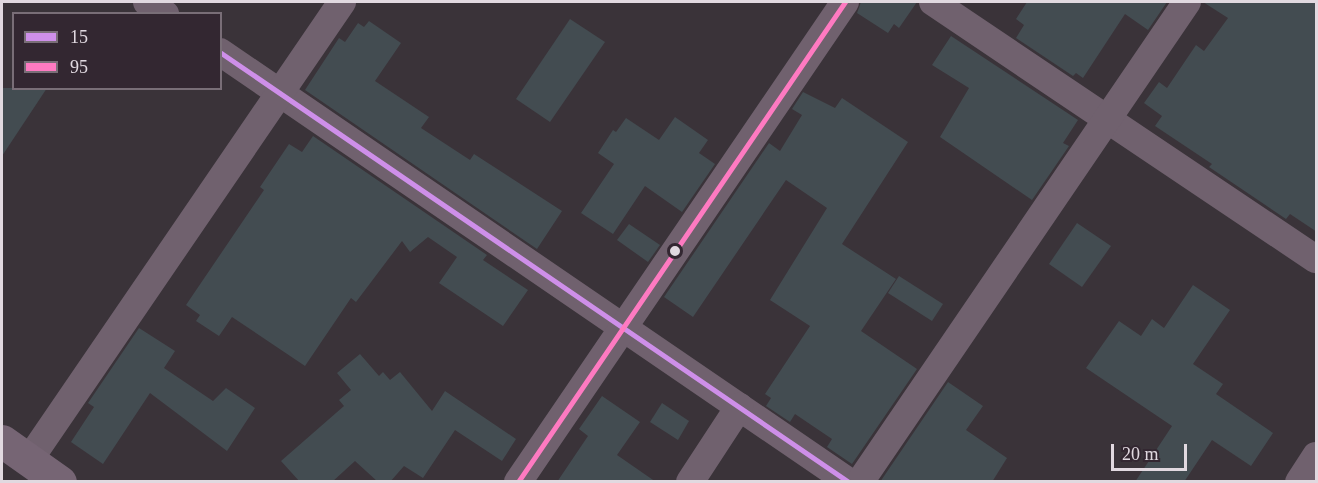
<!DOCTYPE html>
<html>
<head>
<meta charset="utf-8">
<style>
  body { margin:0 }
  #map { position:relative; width:1318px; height:483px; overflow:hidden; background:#3a3339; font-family:"Times New Roman",serif }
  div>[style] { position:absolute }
  .building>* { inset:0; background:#434c51 }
  .street>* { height:28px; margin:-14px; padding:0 14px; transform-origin:14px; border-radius:14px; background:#70616e }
  .highway>* { height:33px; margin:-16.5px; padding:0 16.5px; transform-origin:16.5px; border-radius:16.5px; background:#766574 }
  .bus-1>* { height:4.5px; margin:-2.25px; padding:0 2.25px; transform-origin:2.25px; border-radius:2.25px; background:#ce8fe9 }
  .bus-2>* { height:4.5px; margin:-2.25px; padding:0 2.25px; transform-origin:2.25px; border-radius:2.25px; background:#fe7ac1 }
  .dots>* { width:16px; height:16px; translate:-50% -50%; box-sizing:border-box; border:3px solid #332731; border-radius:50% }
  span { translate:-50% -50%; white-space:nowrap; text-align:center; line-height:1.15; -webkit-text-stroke:6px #332731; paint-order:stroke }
  .frame { position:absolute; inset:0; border:3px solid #e1d9e0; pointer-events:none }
  .legend { position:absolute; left:12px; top:12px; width:210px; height:78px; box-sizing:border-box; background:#332731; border:2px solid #796e77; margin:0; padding:8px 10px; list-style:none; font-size:18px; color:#e1d9e0 }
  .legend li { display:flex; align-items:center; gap:12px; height:30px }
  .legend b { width:30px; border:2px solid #796e77 }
  .scale { position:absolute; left:1111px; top:444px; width:76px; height:27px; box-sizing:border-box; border:3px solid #e1d9e0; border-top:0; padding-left:8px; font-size:18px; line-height:21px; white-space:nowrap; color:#e1d9e0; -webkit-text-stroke:4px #332731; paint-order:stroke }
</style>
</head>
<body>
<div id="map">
  <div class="building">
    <div style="clip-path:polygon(861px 2px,917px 2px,899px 28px,894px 24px,888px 33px,857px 13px)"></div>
    <div style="clip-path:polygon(1027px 2px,1167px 2px,1148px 30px,1125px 14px,1083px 78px,1076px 73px,1073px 76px,1016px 38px,1024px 25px,1016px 19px)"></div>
    <div style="clip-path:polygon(1203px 2px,1317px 2px,1317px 232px,1290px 214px,1286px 219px,1209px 167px,1212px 164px,1155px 126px,1162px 116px,1144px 103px,1159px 82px,1167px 88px,1196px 45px,1204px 51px,1228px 18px)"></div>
    <div style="clip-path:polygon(570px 19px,605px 42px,550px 122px,516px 99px)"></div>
    <div style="clip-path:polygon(369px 21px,401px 43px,375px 81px,429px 117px,421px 128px,470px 160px,474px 154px,562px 211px,537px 249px,305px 90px,339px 38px,345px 42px,358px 23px,364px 27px)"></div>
    <div style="clip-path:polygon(951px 36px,1078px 120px,1063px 143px,1069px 146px,1032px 200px,940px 137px,969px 88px,932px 65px)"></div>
    <div style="clip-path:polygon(2px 88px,47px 88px,2px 156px)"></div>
    <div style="clip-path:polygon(803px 92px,835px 108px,842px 98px,908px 142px,842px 244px,896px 279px,861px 331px,917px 369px,852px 464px,827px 447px,832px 439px,795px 414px,790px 422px,766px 406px,771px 398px,765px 394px,810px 326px,770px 300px,827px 208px,786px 180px,693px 317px,664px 297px,769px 143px,780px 151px,802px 115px,792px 109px)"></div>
    <div style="clip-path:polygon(675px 117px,708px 140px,699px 153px,715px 164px,682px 212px,645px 186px,613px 234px,581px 213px,614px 164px,598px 153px,613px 130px,616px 132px,626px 118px,659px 140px)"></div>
    <div style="clip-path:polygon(313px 136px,487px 255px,483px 260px,528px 290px,503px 326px,439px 283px,457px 257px,428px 237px,410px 252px,402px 241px,356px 302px,351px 298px,305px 366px,232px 317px,219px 336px,196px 321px,200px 315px,186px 305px,264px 190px,260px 187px,289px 144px,302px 152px)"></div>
    <div style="clip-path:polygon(1077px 223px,1111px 246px,1082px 287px,1049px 264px)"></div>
    <div style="clip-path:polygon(629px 224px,660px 245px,648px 262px,617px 240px)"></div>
    <div style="clip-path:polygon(899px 276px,943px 304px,932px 321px,888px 293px)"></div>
    <div style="clip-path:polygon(1193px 285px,1230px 310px,1193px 364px,1223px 384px,1216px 394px,1273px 433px,1251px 466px,1212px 440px,1184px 482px,1135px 482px,1172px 426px,1086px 368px,1119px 321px,1141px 336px,1152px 319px,1164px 328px)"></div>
    <div style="clip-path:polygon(139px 328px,175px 351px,164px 368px,213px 401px,226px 388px,255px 408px,227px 451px,150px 393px,103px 464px,71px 442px,94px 407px,88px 403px)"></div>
    <div style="clip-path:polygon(360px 354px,379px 376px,383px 372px,390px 380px,400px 372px,432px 411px,445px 391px,516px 439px,502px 461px,455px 430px,423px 478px,404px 466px,390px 482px,378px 482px,355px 461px,332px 482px,300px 482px,281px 461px,344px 406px,339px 400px,351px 390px,337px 373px)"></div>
    <div style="clip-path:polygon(948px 382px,983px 406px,966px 430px,1007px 458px,992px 482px,880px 482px)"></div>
    <div style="clip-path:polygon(602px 396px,640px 422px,617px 455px,656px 482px,557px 482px,588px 436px,579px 429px)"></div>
    <div style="clip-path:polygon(662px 403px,689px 421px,678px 440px,650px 422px)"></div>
  </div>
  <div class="street">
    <div style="left:147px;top:2px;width:22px;rotate:34deg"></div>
    <div style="left:933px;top:2px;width:461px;rotate:33.9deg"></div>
    <div style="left:220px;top:52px;width:762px;rotate:34.36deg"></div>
    <div style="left:29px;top:460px;width:555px;rotate:-55.65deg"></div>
    <div style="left:518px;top:482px;width:581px;rotate:-55.74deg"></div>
    <div style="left:690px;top:482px;width:90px;rotate:-56.8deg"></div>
    <div style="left:860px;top:482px;width:581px;rotate:-55.74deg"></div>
    <div style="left:1299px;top:482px;width:31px;rotate:-57deg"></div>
  </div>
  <div class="highway">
    <div style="left:2px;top:441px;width:71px;rotate:35.3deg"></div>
  </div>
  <div class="bus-1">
    <div style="left:220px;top:52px;width:762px;rotate:34.36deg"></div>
  </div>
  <div class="bus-2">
    <div style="left:518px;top:482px;width:581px;rotate:-55.74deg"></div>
  </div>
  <div class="dots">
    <div style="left:675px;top:251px;background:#e1d9e0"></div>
  </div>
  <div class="frame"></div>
  <ul class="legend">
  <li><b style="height:8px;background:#ce8fe9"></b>15</li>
  <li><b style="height:8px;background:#fe7ac1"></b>95</li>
  </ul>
  <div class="scale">20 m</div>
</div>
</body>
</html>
